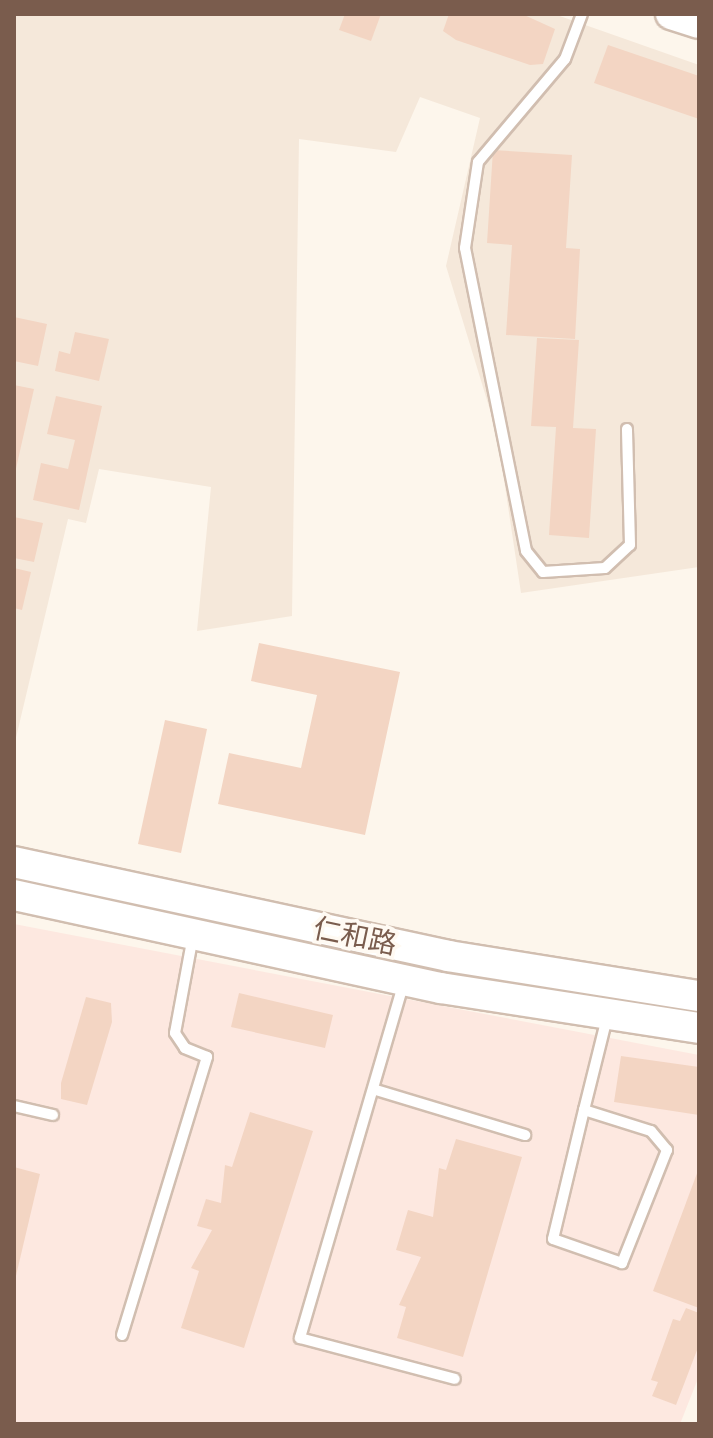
<!DOCTYPE html>
<html>
<head>
<meta charset="utf-8">
<style>
  body { margin:0 }
  #map { position:relative; width:713px; height:1438px; overflow:hidden; background:#fdf6ec; font-family:Cabin,"Noto Sans SC",sans-serif }
  div>[style] { position:absolute }
  .residential>* { inset:0; background:#f5e8da }
  .commercial>* { inset:0; background:#fde8e0 }
  .building>* { inset:0; background:#f3d5c3 }
  .roads { filter:drop-shadow(2px 0 #d1beb0) drop-shadow(-2px 0 #d1beb0) drop-shadow(0 2px #d1beb0) drop-shadow(0 -2px #d1beb0) }
  .lane>* { height:10px; margin:-5px; padding:0 5px; transform-origin:5px; border-radius:5px; background:#fff }
  .secondary>* { height:30px; margin:-15px; padding:0 15px; transform-origin:15px; border-radius:15px; background:#fff }
  span { translate:-50% -50%; white-space:nowrap; text-align:center; line-height:1.15; -webkit-text-stroke:7px #fffaf3; paint-order:stroke }
  .street-label { font-size:28px; color:#7a5c4d }
  .frame { position:absolute; inset:0; border:16px solid #7a5c4d; pointer-events:none }
</style>
</head>
<body>
<div id="map">
  <div class="residential">
    <div style="clip-path:polygon(14px 14px,554px 14px,699px 65px,699px 567px,521px 593px,497px 433px,446px 266px,480px 118px,420px 97px,396px 152px,299px 139px,292px 616px,197px 631px,211px 487px,99px 469px,86px 523px,68px 519px,14px 746px)"></div>
  </div>
  <div class="commercial">
    <div style="clip-path:polygon(14px 924px,699px 1055px,699px 1376px,680px 1424px,14px 1424px)"></div>
  </div>
  <div class="building">
    <div style="clip-path:polygon(345px 14px,381px 14px,371px 41px,339px 30px)"></div>
    <div style="clip-path:polygon(449px 14px,522px 14px,555px 29px,543px 64px,530px 65px,456px 40px,443px 31px)"></div>
    <div style="clip-path:polygon(608px 45px,699px 76px,699px 119px,594px 83px)"></div>
    <div style="clip-path:polygon(493px 150px,572px 155px,566px 248px,580px 249px,575px 339px,506px 335px,512px 245px,487px 243px)"></div>
    <div style="clip-path:polygon(14px 317px,47px 324px,38px 366px,14px 361px)"></div>
    <div style="clip-path:polygon(75px 332px,109px 339px,99px 381px,55px 371px,59px 351px,70px 354px)"></div>
    <div style="clip-path:polygon(537px 338px,579px 340px,573px 428px,596px 429px,589px 538px,549px 535px,556px 427px,531px 426px)"></div>
    <div style="clip-path:polygon(14px 385px,34px 389px,15px 473px,14px 473px)"></div>
    <div style="clip-path:polygon(56px 396px,102px 406px,79px 510px,33px 500px,41px 463px,68px 469px,75px 440px,47px 434px)"></div>
    <div style="clip-path:polygon(14px 517px,43px 523px,34px 562px,14px 558px)"></div>
    <div style="clip-path:polygon(14px 568px,31px 572px,22px 610px,14px 608px)"></div>
    <div style="clip-path:polygon(259px 643px,400px 672px,365px 835px,218px 804px,229px 753px,301px 768px,317px 695px,251px 681px)"></div>
    <div style="clip-path:polygon(165px 720px,207px 729px,181px 853px,138px 844px)"></div>
    <div style="clip-path:polygon(239px 993px,333px 1015px,325px 1048px,231px 1027px)"></div>
    <div style="clip-path:polygon(86px 997px,111px 1003px,112px 1022px,87px 1105px,61px 1099px,61px 1083px)"></div>
    <div style="clip-path:polygon(621px 1056px,699px 1067px,699px 1115px,614px 1102px)"></div>
    <div style="clip-path:polygon(250px 1112px,313px 1131px,244px 1348px,181px 1328px,199px 1271px,191px 1268px,212px 1230px,197px 1226px,206px 1199px,221px 1203px,225px 1165px,232px 1167px)"></div>
    <div style="clip-path:polygon(456px 1139px,522px 1157px,463px 1357px,397px 1338px,406px 1307px,399px 1305px,421px 1257px,396px 1250px,408px 1210px,433px 1217px,439px 1168px,446px 1170px)"></div>
    <div style="clip-path:polygon(14px 1167px,40px 1174px,15px 1280px,14px 1280px)"></div>
    <div style="clip-path:polygon(699px 1168px,699px 1308px,653px 1291px)"></div>
    <div style="clip-path:polygon(686px 1308px,699px 1313px,699px 1345px,676px 1405px,652px 1396px,658px 1382px,651px 1380px,673px 1319px,680px 1321px)"></div>
  </div>
  <div class="roads">
    <div class="lane">
      <div style="left:582px;top:14px;width:48px;rotate:110.7deg"></div>
      <div style="left:565px;top:59px;width:135px;rotate:130.2deg"></div>
      <div style="left:478px;top:162px;width:87px;rotate:98.6deg"></div>
      <div style="left:465px;top:248px;width:309px;rotate:78.6deg"></div>
      <div style="left:526px;top:551px;width:27px;rotate:51deg"></div>
      <div style="left:543px;top:572px;width:62px;rotate:-3.7deg"></div>
      <div style="left:605px;top:568px;width:34px;rotate:-43deg"></div>
      <div style="left:630px;top:545px;width:116px;rotate:-91.5deg"></div>
      <div style="left:404px;top:982px;width:371px;rotate:106.3deg"></div>
      <div style="left:300px;top:1338px;width:160px;rotate:14.8deg"></div>
      <div style="left:376px;top:1090px;width:156px;rotate:16.8deg"></div>
      <div style="left:14px;top:1106px;width:40px;rotate:13deg"></div>
      <div style="left:584px;top:1110px;width:70px;rotate:17.4deg"></div>
      <div style="left:651px;top:1131px;width:25px;rotate:50deg"></div>
      <div style="left:667px;top:1150px;width:122px;rotate:111.7deg"></div>
      <div style="left:622px;top:1263px;width:73px;rotate:-160.8deg"></div>
      <div style="left:553px;top:1239px;width:133px;rotate:-76.5deg"></div>
      <div style="left:584px;top:1110px;width:95px;rotate:-76deg"></div>
      <div style="left:122px;top:1335px;width:291px;rotate:-73deg"></div>
      <div style="left:207px;top:1057px;width:24px;rotate:-158deg"></div>
      <div style="left:185px;top:1048px;width:18px;rotate:-124deg"></div>
      <div style="left:175px;top:1033px;width:99px;rotate:-79.5deg"></div>
    </div>
    <div class="secondary">
      <div style="left:671px;top:14px;width:29px;rotate:18deg"></div>
      <div style="left:14px;top:862px;width:444px;rotate:12.2deg"></div>
      <div style="left:448px;top:956px;width:254px;rotate:9.1deg"></div>
      <div style="left:14px;top:895px;width:437px;rotate:12.3deg"></div>
      <div style="left:441px;top:988px;width:261px;rotate:8.8deg"></div>
    </div>
  </div>
  <div class="street-label">
    <span style="left:355px;top:936px;rotate:12deg">仁和路</span>
  </div>
  <div class="frame"></div>
</div>
</body>
</html>
